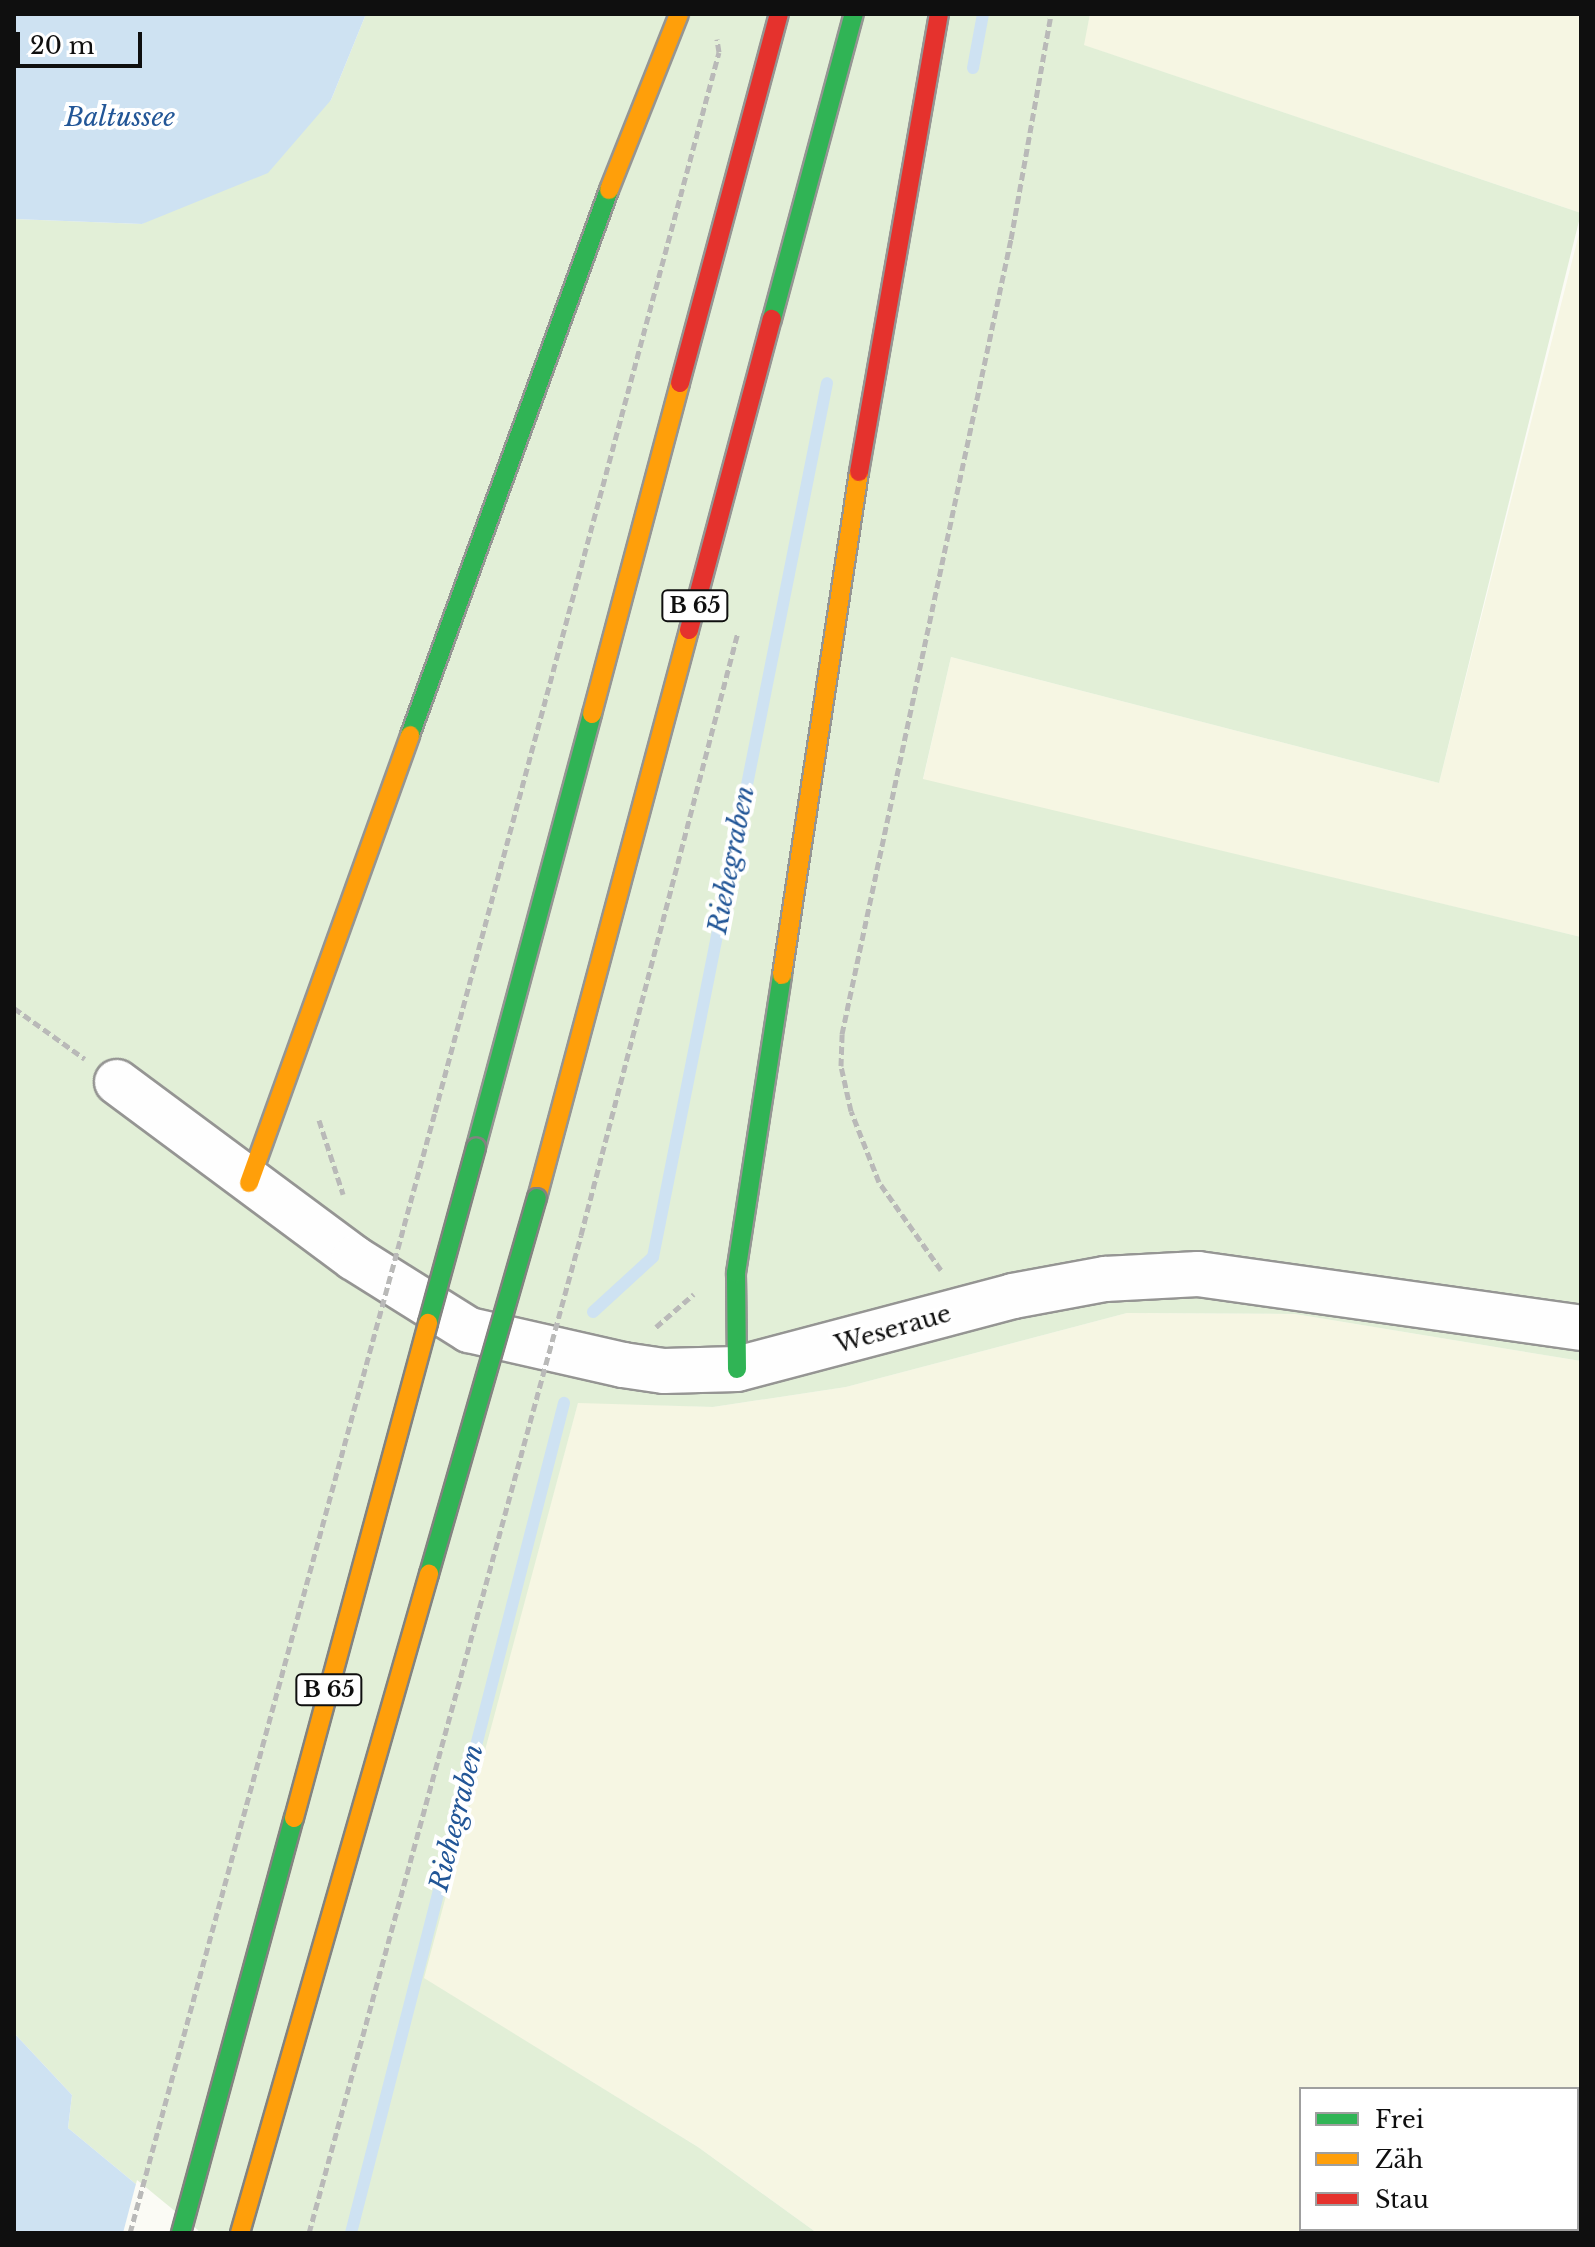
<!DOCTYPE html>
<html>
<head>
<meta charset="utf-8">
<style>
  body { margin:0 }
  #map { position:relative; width:1595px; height:2247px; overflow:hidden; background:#fbfbf5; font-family:"Libre Baskerville",serif }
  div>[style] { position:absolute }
  .farmland>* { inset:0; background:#f6f6e3 }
  .green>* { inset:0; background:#e2efd7 }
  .water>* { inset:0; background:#cee2f2 }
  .pier>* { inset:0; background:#fbfbf5 }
  .stream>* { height:12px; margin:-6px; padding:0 6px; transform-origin:6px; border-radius:6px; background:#cee2f2 }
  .path>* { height:5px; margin-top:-2.5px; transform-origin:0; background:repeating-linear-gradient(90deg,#b9b9b8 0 8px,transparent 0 12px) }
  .roads { filter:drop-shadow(2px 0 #959593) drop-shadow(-2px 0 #959593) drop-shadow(0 2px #959593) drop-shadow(0 -2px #959593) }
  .street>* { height:44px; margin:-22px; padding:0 22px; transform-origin:22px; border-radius:22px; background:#fefefe }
  .fast>* { height:18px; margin:-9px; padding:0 9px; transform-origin:9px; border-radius:9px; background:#30b455 }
  .slow>* { height:18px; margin:-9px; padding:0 9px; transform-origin:9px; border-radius:9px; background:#ff9f0a }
  .jam>* { height:18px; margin:-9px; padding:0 9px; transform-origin:9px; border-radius:9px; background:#e5322d }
  .path-bridge>* { height:5px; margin-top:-2.5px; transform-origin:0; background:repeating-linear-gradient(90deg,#b9b9b8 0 8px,transparent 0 12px) }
  .bridges { filter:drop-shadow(2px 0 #838380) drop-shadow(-2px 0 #838380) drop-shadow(0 2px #838380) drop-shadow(0 -2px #838380) }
  .fast-bridge>* { height:18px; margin:-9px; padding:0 9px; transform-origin:9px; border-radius:9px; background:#30b455 }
  .slow-bridge>* { height:18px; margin:-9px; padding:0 9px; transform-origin:9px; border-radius:9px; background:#ff9f0a }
  span { translate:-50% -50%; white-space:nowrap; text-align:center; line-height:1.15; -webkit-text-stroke:8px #fff; paint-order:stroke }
  .shield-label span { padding:2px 6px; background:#fff; border:2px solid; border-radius:6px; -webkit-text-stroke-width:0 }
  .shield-label { font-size:22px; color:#0f0f0f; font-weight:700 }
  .street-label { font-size:24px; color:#0f0f0f }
  .water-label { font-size:26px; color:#225697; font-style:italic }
  .frame { position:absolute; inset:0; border:16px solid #0f0f0f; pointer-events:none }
  .legend { position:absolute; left:1299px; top:2087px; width:280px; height:144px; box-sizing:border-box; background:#fff; border:2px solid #9f9f9f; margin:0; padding:10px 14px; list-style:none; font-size:24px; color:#0f0f0f }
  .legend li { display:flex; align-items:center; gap:16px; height:40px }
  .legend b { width:40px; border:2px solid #9f9f9f }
  .scale { position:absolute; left:16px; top:32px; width:126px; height:36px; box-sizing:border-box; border:4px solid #0f0f0f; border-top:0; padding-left:10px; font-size:24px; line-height:28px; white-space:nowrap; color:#0f0f0f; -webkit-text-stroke:6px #fff; paint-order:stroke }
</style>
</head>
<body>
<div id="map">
  <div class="farmland">
    <div style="clip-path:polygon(1090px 14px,1581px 14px,1581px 213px,1083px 45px)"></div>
    <div style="clip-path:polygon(1581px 226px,1581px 937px,923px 780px,951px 657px,1439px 783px)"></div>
    <div style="clip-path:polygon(evenodd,1127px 1313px,1295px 1314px,1581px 1361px,1581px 2233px,817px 2233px,698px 2147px,423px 1978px,578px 1402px,713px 1407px,846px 1387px,1127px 1313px,1301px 2089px,1577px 2089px,1577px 2229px,1301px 2229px,1301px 2089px)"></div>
  </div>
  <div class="green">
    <div style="clip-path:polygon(366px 14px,1090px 14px,1084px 45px,1581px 213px,1439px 783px,951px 657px,923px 779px,1581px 937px,1581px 1361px,1295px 1314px,1127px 1313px,846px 1387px,713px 1407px,578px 1403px,424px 1978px,698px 2147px,817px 2233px,195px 2233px,68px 2128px,72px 2095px,14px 2033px,14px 219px,142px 224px,331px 100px)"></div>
  </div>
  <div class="water">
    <div style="clip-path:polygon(14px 14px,366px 14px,331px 100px,268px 173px,142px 224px,14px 219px)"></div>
    <div style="clip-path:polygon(14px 2033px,72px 2095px,68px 2128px,195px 2233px,14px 2233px)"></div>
  </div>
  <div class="pier">
    <div style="clip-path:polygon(137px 2180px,198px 2230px,199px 2233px,123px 2233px)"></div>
  </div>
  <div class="stream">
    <div style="left:973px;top:68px;width:55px;rotate:-79.5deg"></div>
    <div style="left:593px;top:1312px;width:81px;rotate:-42.5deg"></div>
    <div style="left:653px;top:1257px;width:891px;rotate:-78.74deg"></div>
    <div style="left:351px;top:2233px;width:857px;rotate:-75.61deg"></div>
  </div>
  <div class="path">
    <div style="left:14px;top:1008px;width:87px;rotate:35.7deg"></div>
    <div style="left:435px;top:1112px;width:1097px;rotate:-75deg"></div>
    <div style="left:719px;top:52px;width:13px;rotate:-99deg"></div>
    <div style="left:319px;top:1120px;width:78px;rotate:72deg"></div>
    <div style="left:581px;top:1235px;width:623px;rotate:-75.41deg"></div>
    <div style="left:941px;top:1270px;width:108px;rotate:-125.2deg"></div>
    <div style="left:879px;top:1182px;width:76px;rotate:-111.5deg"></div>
    <div style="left:851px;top:1111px;width:46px;rotate:-102.5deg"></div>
    <div style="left:841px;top:1066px;width:32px;rotate:-88deg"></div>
    <div style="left:842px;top:1034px;width:813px;rotate:-78deg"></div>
    <div style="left:1011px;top:239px;width:229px;rotate:-79.9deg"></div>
    <div style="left:656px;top:1327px;width:50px;rotate:-41deg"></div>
  </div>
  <div class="roads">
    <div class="street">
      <div style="left:117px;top:1082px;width:295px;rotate:36.6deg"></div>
      <div style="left:354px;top:1258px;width:136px;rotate:32.1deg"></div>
      <div style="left:469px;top:1330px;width:158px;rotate:12.8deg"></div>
      <div style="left:623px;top:1365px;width:41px;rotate:8.3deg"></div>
      <div style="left:664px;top:1371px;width:73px;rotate:-1.6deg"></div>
      <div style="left:737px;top:1369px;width:285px;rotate:-14.8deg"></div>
      <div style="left:1013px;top:1296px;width:94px;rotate:-10.5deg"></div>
      <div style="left:1105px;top:1279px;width:93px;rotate:-3.1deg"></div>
      <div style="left:1198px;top:1274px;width:387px;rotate:8deg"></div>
    </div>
    <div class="fast">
      <div style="left:772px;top:319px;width:316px;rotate:-75deg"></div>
      <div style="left:410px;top:735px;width:580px;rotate:-69.94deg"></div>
      <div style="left:476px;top:1147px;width:448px;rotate:-75deg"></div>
      <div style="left:737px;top:1369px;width:96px;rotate:-90.6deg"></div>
      <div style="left:736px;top:1273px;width:302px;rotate:-81.2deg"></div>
    </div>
    <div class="slow">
      <div style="left:609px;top:190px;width:189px;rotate:-68.3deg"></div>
      <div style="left:592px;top:714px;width:342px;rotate:-75.1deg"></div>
      <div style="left:782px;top:975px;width:509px;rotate:-81.3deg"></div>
      <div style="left:249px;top:1183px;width:476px;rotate:-70.2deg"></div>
      <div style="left:537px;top:1198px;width:588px;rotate:-75.02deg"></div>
    </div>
    <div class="jam">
      <div style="left:680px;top:383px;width:382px;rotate:-75deg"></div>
      <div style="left:859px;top:472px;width:465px;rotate:-80.1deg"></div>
      <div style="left:689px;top:630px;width:322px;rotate:-75.1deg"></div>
    </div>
  </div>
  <div class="path-bridge">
    <div style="left:130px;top:2233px;width:1162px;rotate:-74.78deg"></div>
    <div style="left:309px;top:2233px;width:1034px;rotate:-74.75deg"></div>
  </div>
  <div class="bridges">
    <div class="fast-bridge">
      <div style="left:428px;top:1323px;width:182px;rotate:-74.7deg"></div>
      <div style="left:429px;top:1574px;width:391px;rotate:-74deg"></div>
      <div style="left:181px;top:2233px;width:430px;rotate:-74.8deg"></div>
    </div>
    <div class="slow-bridge">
      <div style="left:294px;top:1818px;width:513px;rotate:-74.85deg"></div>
      <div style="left:240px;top:2233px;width:686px;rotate:-74deg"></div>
    </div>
  </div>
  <div class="shield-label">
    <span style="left:695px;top:606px">B 65</span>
    <span style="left:329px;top:1690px">B 65</span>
  </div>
  <div class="street-label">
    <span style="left:893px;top:1329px;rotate:-16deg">Weseraue</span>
  </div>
  <div class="water-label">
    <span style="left:120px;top:118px">Baltussee</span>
    <span style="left:732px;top:860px;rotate:-79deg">Riehegraben</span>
    <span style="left:457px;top:1818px;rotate:-76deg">Riehegraben</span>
  </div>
  <div class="frame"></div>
  <ul class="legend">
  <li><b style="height:10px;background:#30b455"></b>Frei</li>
  <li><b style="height:10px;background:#ff9f0a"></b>Zäh</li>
  <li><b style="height:10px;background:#e5322d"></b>Stau</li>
  </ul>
  <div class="scale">20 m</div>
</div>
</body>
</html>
